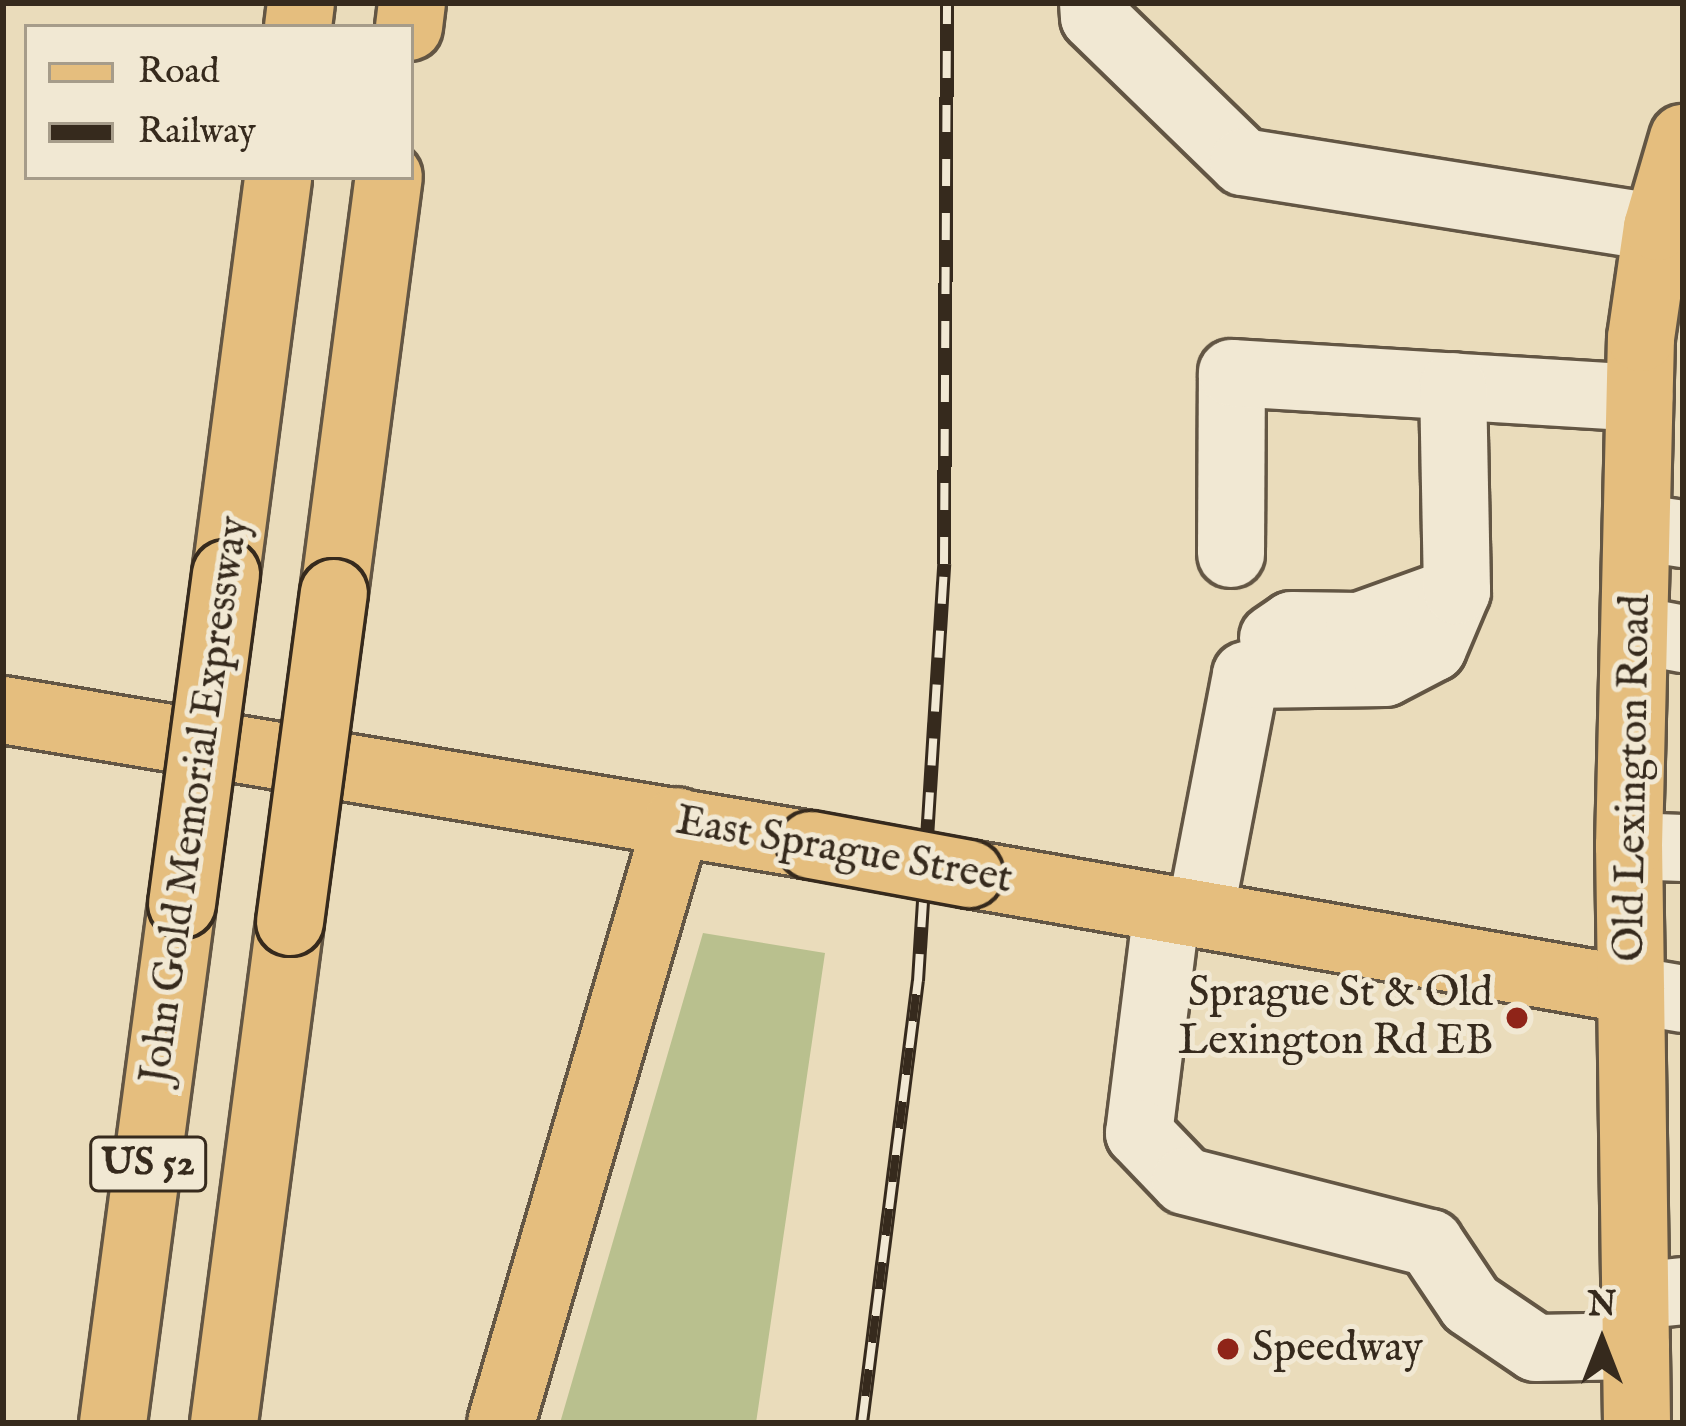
<!DOCTYPE html>
<html>
<head>
<meta charset="utf-8">
<style>
  body { margin:0 }
  #map { position:relative; width:1686px; height:1426px; overflow:hidden; background:#eadcbb; font-family:"IM FELL English",serif }
  div>[style] { position:absolute }
  .green>* { inset:0; background:#b9c08e }
  .roads { filter:drop-shadow(3px 0 #635644) drop-shadow(-3px 0 #635644) drop-shadow(0 3px #635644) drop-shadow(0 -3px #635644) }
  .minor>* { height:66px; margin:-33px; padding:0 33px; transform-origin:33px; border-radius:33px; background:#f1e8d3 }
  .major>* { height:66px; margin:-33px; padding:0 33px; transform-origin:33px; border-radius:33px; background:#e5be7e }
  .highway>* { height:66px; margin:-33px; padding:0 33px; transform-origin:33px; border-radius:33px; background:#e5be7e }
  .rail>* { height:14px; margin-top:-7px; transform-origin:0; background:repeating-linear-gradient(90deg,#f1e8d3 0 27px,#362a1d 0 54px); box-sizing:border-box; border-block:3px solid #362a1d }
  .bridges { filter:drop-shadow(3px 0 #362a1d) drop-shadow(-3px 0 #362a1d) drop-shadow(0 3px #362a1d) drop-shadow(0 -3px #362a1d) }
  .major-bridge>* { height:66px; margin:-33px; padding:0 33px; transform-origin:33px; border-radius:33px; background:#e5be7e }
  .highway-bridge>* { height:66px; margin:-33px; padding:0 33px; transform-origin:33px; border-radius:33px; background:#e5be7e }
  .dots>* { width:33px; height:33px; translate:-50% -50%; box-sizing:border-box; border:6px solid #f1e8d3; border-radius:50% }
  span { translate:-50% -50%; white-space:nowrap; text-align:center; line-height:1.15; -webkit-text-stroke:10px #f1e8d3; paint-order:stroke }
  .shield-label span { padding:3px 9px; background:#f1e8d3; border:3px solid; border-radius:9px; -webkit-text-stroke-width:0 }
  .shield-label { font-size:39px; color:#362a1d; font-weight:700 }
  .street-label { font-size:42px; color:#362a1d }
  .poi-label { font-size:42px; color:#362a1d }
  .right { translate:-100% -50%; text-align:right }
  .left { translate:0 -50%; text-align:left }
  .frame { position:absolute; inset:0; border:6px solid #362a1d; pointer-events:none }
  .legend { position:absolute; left:24px; top:24px; width:390px; height:156px; box-sizing:border-box; background:#f1e8d3; border:3px solid #a69c8a; margin:0; padding:15px 21px; list-style:none; font-size:36px; color:#362a1d }
  .legend li { display:flex; align-items:center; gap:24px; height:60px }
  .legend b { width:60px; border:3px solid #a69c8a }
  .north { position:absolute; left:1542px; top:1282px; width:120px; height:120px; -webkit-text-stroke:9px #f1e8d3; paint-order:stroke; rotate:0deg; font-size:33px; font-weight:700; line-height:48px; text-align:center; color:#362a1d }
  .north::after { content:''; display:block; margin:auto; width:42px; height:54px; background:#362a1d; clip-path:polygon(50% 0,100% 100%,50% 72%,0 100%) }
</style>
</head>
<body>
<div id="map">
  <div class="green">
    <div style="clip-path:polygon(703px 933px,825px 953px,756px 1423px,560px 1423px)"></div>
  </div>
  <div class="roads">
    <div class="minor">
      <div style="left:1093px;top:3px;width:14px;rotate:86deg"></div>
      <div style="left:1094px;top:17px;width:208px;rotate:44.2deg"></div>
      <div style="left:1243px;top:162px;width:446px;rotate:9deg"></div>
      <div style="left:1637px;top:527px;width:47px;rotate:8.7deg"></div>
      <div style="left:1231px;top:554px;width:181px;rotate:-89.7deg"></div>
      <div style="left:1232px;top:373px;width:408px;rotate:3.5deg"></div>
      <div style="left:1636px;top:630px;width:48px;rotate:10.8deg"></div>
      <div style="left:1273px;top:638px;width:23px;rotate:-34deg"></div>
      <div style="left:1292px;top:625px;width:67px;rotate:0.9deg"></div>
      <div style="left:1359px;top:626px;width:104px;rotate:-19.7deg"></div>
      <div style="left:1629px;top:846px;width:54px;rotate:2.1deg"></div>
      <div style="left:1167px;top:909px;width:226px;rotate:97.1deg"></div>
      <div style="left:1139px;top:1133px;width:66px;rotate:46.2deg"></div>
      <div style="left:1185px;top:1181px;width:253px;rotate:14.2deg"></div>
      <div style="left:1430px;top:1243px;width:73px;rotate:56.1deg"></div>
      <div style="left:1471px;top:1304px;width:78px;rotate:34.1deg"></div>
      <div style="left:1536px;top:1348px;width:100px;rotate:-1.1deg"></div>
      <div style="left:1200px;top:914px;width:243px;rotate:-79.1deg"></div>
      <div style="left:1246px;top:675px;width:139px;rotate:-0.8deg"></div>
      <div style="left:1385px;top:673px;width:54px;rotate:-27.5deg"></div>
      <div style="left:1433px;top:648px;width:62px;rotate:-67.2deg"></div>
      <div style="left:1457px;top:591px;width:205px;rotate:-91.1deg"></div>
      <div style="left:1631px;top:990px;width:53px;rotate:9.8deg"></div>
      <div style="left:1635px;top:1296px;width:48px;rotate:-5.9deg"></div>
    </div>
    <div class="major">
      <div style="left:3px;top:710px;width:819px;rotate:9.49deg"></div>
      <div style="left:969px;top:874px;width:672px;rotate:9.94deg"></div>
      <div style="left:1637px;top:1423px;width:577px;rotate:-90.79deg"></div>
      <div style="left:1629px;top:846px;width:508px;rotate:-88.65deg"></div>
      <div style="left:1641px;top:338px;width:112px;rotate:-81.8deg"></div>
      <div style="left:1657px;top:227px;width:93px;rotate:-73.7deg"></div>
    </div>
    <div class="highway">
      <div style="left:298px;top:27px;width:24px;rotate:-83deg"></div>
      <div style="left:409px;top:27px;width:24px;rotate:-83deg"></div>
      <div style="left:226px;top:574px;width:400px;rotate:-82.5deg"></div>
      <div style="left:334px;top:593px;width:420px;rotate:-82.5deg"></div>
      <div style="left:113px;top:1423px;width:524px;rotate:-82.43deg"></div>
      <div style="left:224px;top:1423px;width:505px;rotate:-82.5deg"></div>
      <div style="left:501px;top:1423px;width:627px;rotate:-73.7deg"></div>
    </div>
  </div>
  <div class="rail">
    <div style="left:862px;top:1423px;width:446px;rotate:-82.8deg"></div>
    <div style="left:918px;top:981px;width:418px;rotate:-86.4deg"></div>
    <div style="left:944px;top:564px;width:561px;rotate:-89.69deg"></div>
  </div>
  <div class="bridges">
    <div class="major-bridge">
      <div style="left:811px;top:845px;width:161px;rotate:10.4deg"></div>
    </div>
    <div class="highway-bridge">
      <div style="left:182px;top:904px;width:333px;rotate:-82.4deg"></div>
      <div style="left:290px;top:922px;width:332px;rotate:-82.4deg"></div>
    </div>
  </div>
  <div class="dots">
    <div style="left:1517px;top:1018px;background:#8f2418"></div>
    <div style="left:1228px;top:1349px;background:#8f2418"></div>
  </div>
  <div class="shield-label">
    <span style="left:148px;top:1164px">US 52</span>
  </div>
  <div class="street-label">
    <span style="left:1634px;top:778px;rotate:-89deg">Old Lexington Road</span>
    <span style="left:196px;top:800px;rotate:-82deg">John Gold Memorial Expressway</span>
    <span style="left:844px;top:851px;rotate:10deg">East Sprague Street</span>
  </div>
  <div class="poi-label">
    <span class="right" style="left:1493px;top:1018px">Sprague St &amp; Old<br>Lexington Rd EB</span>
    <span class="left" style="left:1252px;top:1349px">Speedway</span>
  </div>
  <div class="frame"></div>
  <ul class="legend">
  <li><b style="height:15px;background:#e5be7e"></b>Road</li>
  <li><b style="height:15px;background:#362a1d"></b>Railway</li>
  </ul>
  <div class="north">N</div>
</div>
</body>
</html>
